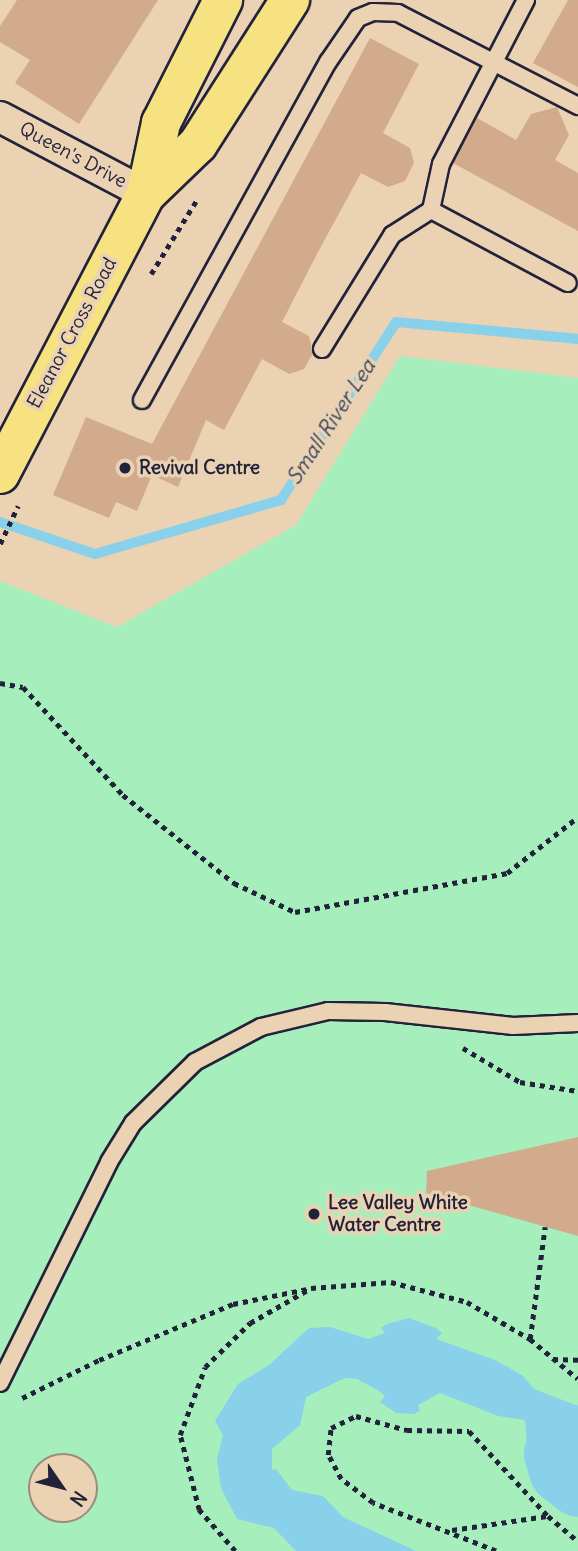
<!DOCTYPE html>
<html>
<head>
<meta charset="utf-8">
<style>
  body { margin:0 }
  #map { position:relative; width:578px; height:1551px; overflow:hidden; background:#ead2b2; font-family:Delius,sans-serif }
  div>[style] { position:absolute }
  .green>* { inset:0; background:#a6eebc }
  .water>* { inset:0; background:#89d0eb }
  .stream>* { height:10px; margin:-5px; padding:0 5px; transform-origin:5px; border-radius:5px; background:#89d0eb }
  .river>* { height:65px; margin:-32.5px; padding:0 32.5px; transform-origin:32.5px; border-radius:32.5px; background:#89d0eb }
  .building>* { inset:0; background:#d2ab8c }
  .path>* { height:4.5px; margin-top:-2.25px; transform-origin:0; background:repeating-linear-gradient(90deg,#22223b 0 5px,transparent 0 10px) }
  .roads { filter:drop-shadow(2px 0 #22223b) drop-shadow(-2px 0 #22223b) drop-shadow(0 2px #22223b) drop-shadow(0 -2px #22223b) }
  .service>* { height:16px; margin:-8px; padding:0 8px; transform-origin:8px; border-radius:8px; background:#ead2b2 }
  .minor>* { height:30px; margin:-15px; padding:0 15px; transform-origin:15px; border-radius:15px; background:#ead2b2 }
  .primary>* { height:38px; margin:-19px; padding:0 19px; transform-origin:19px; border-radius:19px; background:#f7e281 }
  .dots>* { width:19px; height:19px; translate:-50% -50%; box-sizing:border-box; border:4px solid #ead2b2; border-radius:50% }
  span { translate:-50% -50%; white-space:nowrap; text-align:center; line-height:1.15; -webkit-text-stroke:7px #ead2b2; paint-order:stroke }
  .street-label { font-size:19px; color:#22223b }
  .poi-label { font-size:19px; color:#22223b; font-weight:700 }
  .left { translate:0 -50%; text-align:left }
  .water-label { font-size:21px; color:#37455e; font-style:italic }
  .north { position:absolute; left:28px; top:1453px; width:70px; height:70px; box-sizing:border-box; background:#ead2b2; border:2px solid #9a8c82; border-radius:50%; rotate:125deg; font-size:19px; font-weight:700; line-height:28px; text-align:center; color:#22223b }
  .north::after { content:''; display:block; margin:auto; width:24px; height:32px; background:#22223b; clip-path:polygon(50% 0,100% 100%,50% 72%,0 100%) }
</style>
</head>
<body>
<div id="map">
  <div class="green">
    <div style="clip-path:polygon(evenodd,400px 356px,578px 378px,578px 1551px,0 1551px,0 581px,117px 627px,296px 525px,400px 356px,42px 1467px,84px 1467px,84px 1509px,42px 1509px,42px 1467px)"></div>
  </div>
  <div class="water">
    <div style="clip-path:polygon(409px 1318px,436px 1328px,442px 1333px,436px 1339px,495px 1360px,522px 1375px,534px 1389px,578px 1406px,578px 1475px,565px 1465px,556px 1476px,528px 1455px,525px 1420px,498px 1416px,440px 1393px,418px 1405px,420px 1411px,414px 1414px,396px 1413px,380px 1402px,385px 1396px,379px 1391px,357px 1379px,345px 1378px,306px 1397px,300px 1425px,272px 1449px,272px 1470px,276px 1469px,292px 1490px,323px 1496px,343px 1517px,416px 1551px,296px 1551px,274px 1528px,237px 1519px,221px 1488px,217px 1459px,223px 1435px,215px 1421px,238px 1384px,269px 1365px,309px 1328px,330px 1327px,368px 1339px,385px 1333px,381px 1328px,387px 1324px)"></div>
  </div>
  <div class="stream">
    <div style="left:0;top:522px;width:100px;rotate:18.6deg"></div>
    <div style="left:95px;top:554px;width:194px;rotate:-16.2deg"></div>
    <div style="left:281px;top:500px;width:212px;rotate:-57.1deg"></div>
    <div style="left:396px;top:322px;width:183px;rotate:5.3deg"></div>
  </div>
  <div class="river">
    <div style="left:568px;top:1436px;width:21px;rotate:125deg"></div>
    <div style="left:556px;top:1453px;width:18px;rotate:74deg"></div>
    <div style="left:561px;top:1470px;width:22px;rotate:39deg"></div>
  </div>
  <div class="building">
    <div style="clip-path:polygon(17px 0,158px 0,79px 124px,15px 83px,30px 60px,0 42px,0 26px)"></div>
    <div style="clip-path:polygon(568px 0,578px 0,578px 87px,533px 63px)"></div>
    <div style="clip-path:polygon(370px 38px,419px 64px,383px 133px,410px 148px,414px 163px,405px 181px,388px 187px,361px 173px,318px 252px,282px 322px,309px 336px,313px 353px,304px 369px,289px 374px,262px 359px,224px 430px,206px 420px,178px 487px,152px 475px,137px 511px,116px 502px,109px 518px,53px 495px,86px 417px,152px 444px)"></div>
    <div style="clip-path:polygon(557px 107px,569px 135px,555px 160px,578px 173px,578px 231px,453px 163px,477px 118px,516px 140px,531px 114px)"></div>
    <div style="clip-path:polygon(578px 1137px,578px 1236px,426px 1193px,427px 1171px)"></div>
  </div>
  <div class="path">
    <div style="left:151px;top:274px;width:86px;rotate:-58.3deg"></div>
    <div style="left:0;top:544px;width:42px;rotate:-64.7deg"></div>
    <div style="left:0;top:683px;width:23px;rotate:10deg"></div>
    <div style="left:23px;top:687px;width:147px;rotate:47.2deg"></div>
    <div style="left:123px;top:795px;width:142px;rotate:38.4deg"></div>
    <div style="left:234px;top:883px;width:68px;rotate:25.4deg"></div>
    <div style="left:295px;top:912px;width:216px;rotate:-10.4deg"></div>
    <div style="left:507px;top:873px;width:90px;rotate:-38.3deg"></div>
    <div style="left:463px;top:1048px;width:66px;rotate:30.8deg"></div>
    <div style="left:520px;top:1082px;width:59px;rotate:8.8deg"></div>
    <div style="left:530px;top:1339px;width:113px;rotate:-82.4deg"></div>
    <div style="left:553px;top:1359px;width:25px;rotate:2deg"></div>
    <div style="left:22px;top:1398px;width:86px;rotate:-26.3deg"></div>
    <div style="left:99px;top:1360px;width:145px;rotate:-22.7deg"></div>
    <div style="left:233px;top:1304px;width:76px;rotate:-11.5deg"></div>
    <div style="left:452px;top:1530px;width:96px;rotate:-8.4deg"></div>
    <div style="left:235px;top:1551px;width:55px;rotate:-131.3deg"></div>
    <div style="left:199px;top:1510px;width:77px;rotate:-104.2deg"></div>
    <div style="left:180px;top:1435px;width:72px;rotate:-69.8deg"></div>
    <div style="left:205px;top:1367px;width:63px;rotate:-44.4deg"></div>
    <div style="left:250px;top:1323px;width:70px;rotate:-29.8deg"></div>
    <div style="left:311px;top:1288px;width:80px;rotate:-4.3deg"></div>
    <div style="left:391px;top:1282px;width:79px;rotate:14.7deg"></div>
    <div style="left:467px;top:1302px;width:73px;rotate:30.4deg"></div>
    <div style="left:530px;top:1339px;width:62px;rotate:39.8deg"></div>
    <div style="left:496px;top:1551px;width:132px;rotate:-158.7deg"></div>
    <div style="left:373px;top:1503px;width:40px;rotate:-143deg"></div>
    <div style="left:341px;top:1479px;width:27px;rotate:-118deg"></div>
    <div style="left:328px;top:1455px;width:27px;rotate:-84deg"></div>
    <div style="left:331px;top:1428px;width:28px;rotate:-26deg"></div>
    <div style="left:356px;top:1416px;width:53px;rotate:15.4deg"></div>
    <div style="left:407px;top:1430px;width:62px;rotate:0.9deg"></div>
    <div style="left:469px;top:1431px;width:116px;rotate:47.1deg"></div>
    <div style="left:548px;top:1516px;width:39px;rotate:40deg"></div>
  </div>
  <div class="roads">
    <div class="service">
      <div style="left:526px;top:0;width:185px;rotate:117.4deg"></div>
      <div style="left:441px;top:164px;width:47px;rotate:102.3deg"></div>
      <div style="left:431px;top:210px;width:155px;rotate:28.1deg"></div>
      <div style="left:322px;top:349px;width:134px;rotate:-58.4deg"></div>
      <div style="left:392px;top:235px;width:46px;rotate:-32.7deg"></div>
      <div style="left:142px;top:400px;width:386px;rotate:-61.2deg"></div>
      <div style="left:328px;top:62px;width:53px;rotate:-55.7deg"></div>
      <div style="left:358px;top:18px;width:16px;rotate:-22deg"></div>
      <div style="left:373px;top:12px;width:25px;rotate:2deg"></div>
      <div style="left:398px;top:13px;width:203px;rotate:27.3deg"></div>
      <div style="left:0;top:1383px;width:246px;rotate:-63.7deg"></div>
      <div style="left:109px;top:1162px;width:46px;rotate:-58.4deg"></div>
      <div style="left:133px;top:1123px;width:87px;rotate:-44.5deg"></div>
      <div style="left:195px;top:1062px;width:75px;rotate:-27.9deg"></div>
      <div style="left:261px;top:1027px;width:69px;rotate:-13.4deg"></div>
      <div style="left:328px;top:1011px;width:57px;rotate:1deg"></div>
      <div style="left:385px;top:1012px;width:129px;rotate:6.2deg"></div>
      <div style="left:513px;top:1026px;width:65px;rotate:-2.6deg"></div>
    </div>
    <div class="minor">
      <div style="left:0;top:117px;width:165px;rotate:27.8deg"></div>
    </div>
    <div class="primary">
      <div style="left:146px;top:194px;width:72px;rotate:-43.9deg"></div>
      <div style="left:198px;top:144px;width:171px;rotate:-57.4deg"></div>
      <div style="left:0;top:474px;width:316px;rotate:-62.5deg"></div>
      <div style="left:146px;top:194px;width:73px;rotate:-78.1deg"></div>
      <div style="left:161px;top:123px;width:138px;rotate:-63.2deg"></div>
    </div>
  </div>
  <div class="dots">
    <div style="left:125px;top:468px;background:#22223b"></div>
    <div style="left:314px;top:1214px;background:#22223b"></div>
  </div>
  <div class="street-label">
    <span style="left:73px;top:155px;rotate:28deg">Queen's Drive</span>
    <span style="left:72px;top:333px;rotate:-62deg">Eleanor Cross Road</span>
  </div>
  <div class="poi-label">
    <span class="left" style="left:139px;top:468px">Revival Centre</span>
    <span class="left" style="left:328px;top:1214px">Lee Valley White<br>Water Centre</span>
  </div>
  <div class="water-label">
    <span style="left:331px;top:422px;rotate:-57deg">Small River Lea</span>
  </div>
  <div class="north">N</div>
</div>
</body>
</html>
